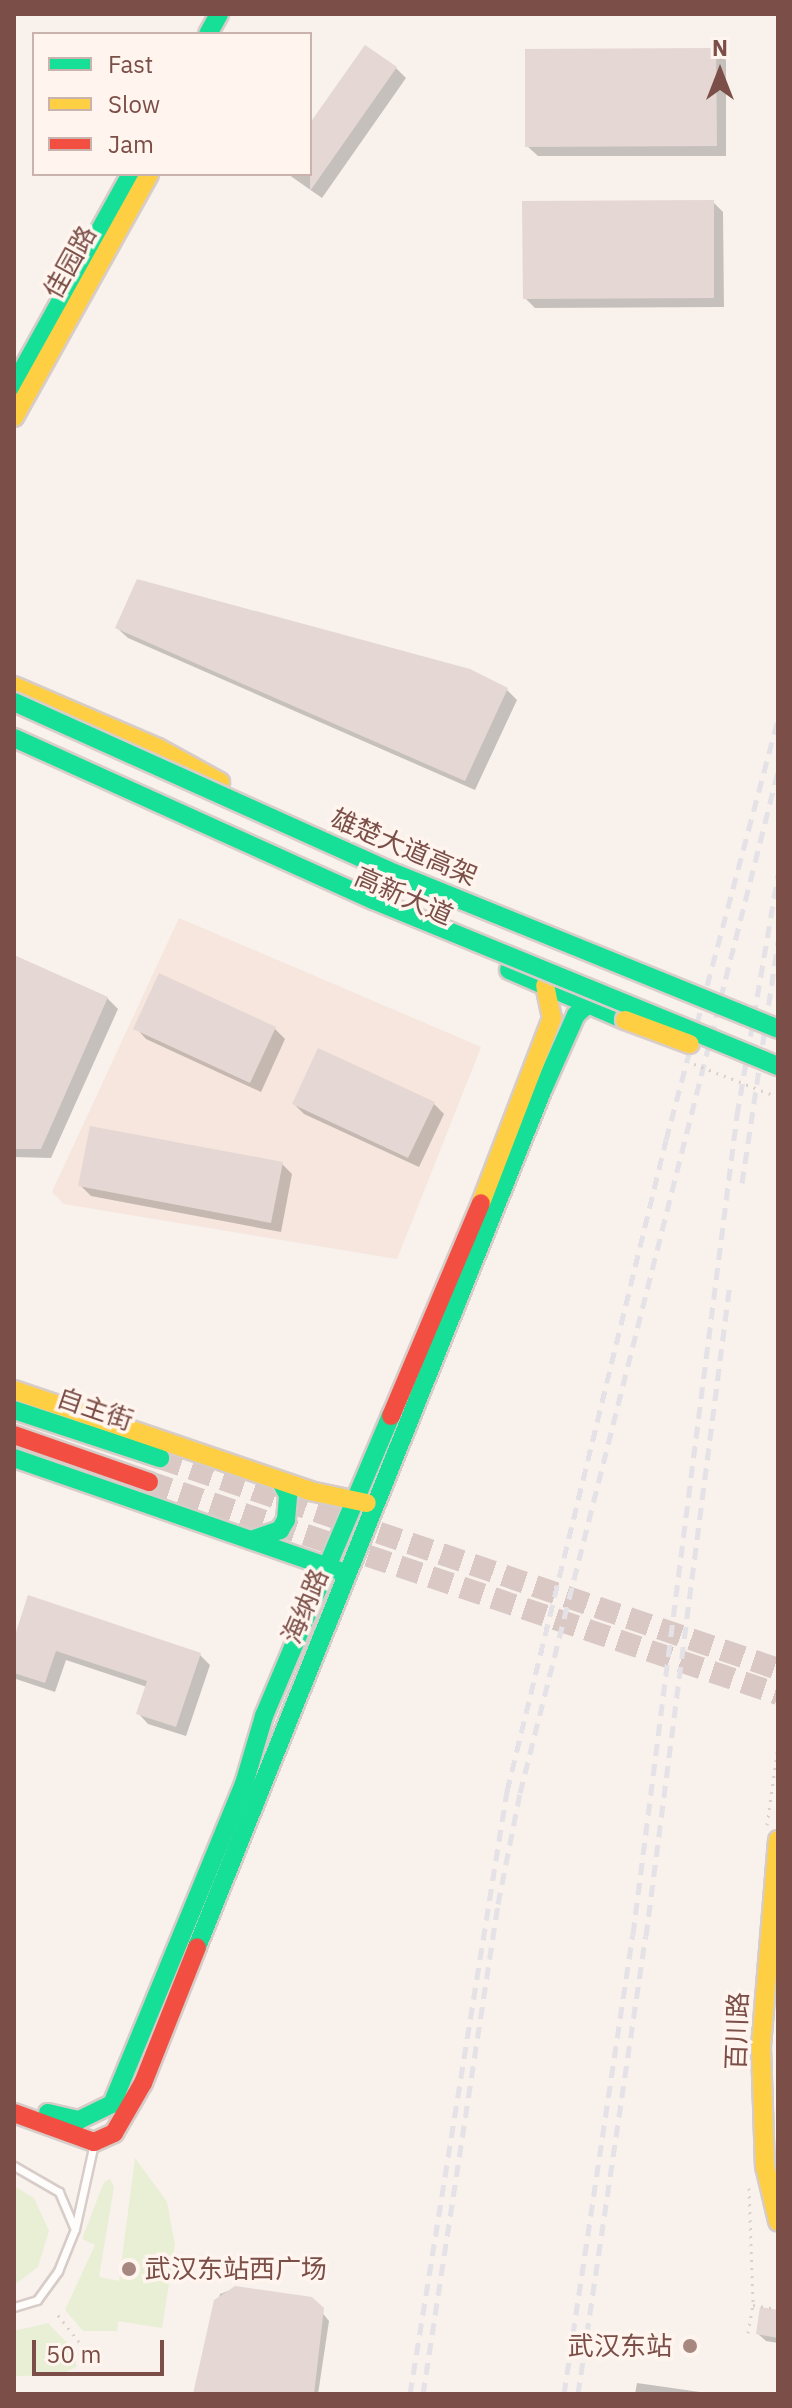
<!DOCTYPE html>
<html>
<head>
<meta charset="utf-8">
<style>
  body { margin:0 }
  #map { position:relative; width:792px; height:2408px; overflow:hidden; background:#f8f1ec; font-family:"IBM Plex Sans","Noto Sans SC",sans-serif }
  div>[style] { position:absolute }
  .residential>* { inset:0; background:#f6e6dd }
  .green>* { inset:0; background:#e9efd5 }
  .shadow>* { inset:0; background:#0003 }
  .building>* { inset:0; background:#e5d7d3 }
  .secondary-tunnel>* { height:22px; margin-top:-11px; transform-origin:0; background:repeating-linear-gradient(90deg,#d9c8c3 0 22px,transparent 0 33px) }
  .path>* { height:3px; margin-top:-1.5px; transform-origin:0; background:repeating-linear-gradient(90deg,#dcd0cd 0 2px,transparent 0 8px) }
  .roads { filter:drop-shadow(2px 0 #d7ccc8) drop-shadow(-2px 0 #d7ccc8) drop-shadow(0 2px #d7ccc8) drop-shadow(0 -2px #d7ccc8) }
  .lane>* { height:7px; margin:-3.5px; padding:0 3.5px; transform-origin:3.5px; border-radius:3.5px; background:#fefdfc }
  .fast>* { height:18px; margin:-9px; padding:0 9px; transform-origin:9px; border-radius:9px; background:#16e098 }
  .slow>* { height:18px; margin:-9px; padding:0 9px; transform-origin:9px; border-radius:9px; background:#ffcf43 }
  .jam>* { height:18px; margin:-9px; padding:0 9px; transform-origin:9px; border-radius:9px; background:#f24e42 }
  .rail>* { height:5px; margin-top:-2.5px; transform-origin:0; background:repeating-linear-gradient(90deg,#e4e2e6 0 12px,transparent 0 20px) }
  .path-bridge>* { height:3px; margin-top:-1.5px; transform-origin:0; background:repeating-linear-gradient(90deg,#dcd0cd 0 2px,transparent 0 8px) }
  .bridges { filter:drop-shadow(2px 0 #dacdc9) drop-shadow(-2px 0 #dacdc9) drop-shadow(0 2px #dacdc9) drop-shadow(0 -2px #dacdc9) }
  .fast-bridge>* { height:18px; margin:-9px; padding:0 9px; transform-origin:9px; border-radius:9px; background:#16e098 }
  .slow-bridge>* { height:18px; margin:-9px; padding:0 9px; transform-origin:9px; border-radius:9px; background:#ffcf43 }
  .dots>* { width:22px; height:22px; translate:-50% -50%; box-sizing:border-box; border:4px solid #fff5ee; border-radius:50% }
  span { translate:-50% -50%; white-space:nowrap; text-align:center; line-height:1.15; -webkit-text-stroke:7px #fff5ee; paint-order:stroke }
  .street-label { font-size:26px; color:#7b4f48 }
  .poi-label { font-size:26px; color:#7b4f48 }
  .left { translate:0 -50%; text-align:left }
  .right { translate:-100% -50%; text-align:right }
  .frame { position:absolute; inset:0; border:16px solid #7b4f48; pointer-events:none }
  .legend { position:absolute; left:32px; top:32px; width:280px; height:144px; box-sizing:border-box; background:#fff5ee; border:2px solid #cab3ac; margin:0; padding:10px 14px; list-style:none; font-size:24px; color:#7b4f48 }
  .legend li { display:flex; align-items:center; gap:16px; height:40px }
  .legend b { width:40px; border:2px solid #cab3ac }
  .north { position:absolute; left:680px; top:32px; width:80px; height:80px; -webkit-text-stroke:6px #fff5ee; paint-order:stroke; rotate:0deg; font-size:22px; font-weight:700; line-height:32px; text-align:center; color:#7b4f48 }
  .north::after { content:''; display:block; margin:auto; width:28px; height:36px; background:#7b4f48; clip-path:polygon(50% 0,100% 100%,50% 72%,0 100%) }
  .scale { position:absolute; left:32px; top:2340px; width:132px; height:36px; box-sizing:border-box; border:4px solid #7b4f48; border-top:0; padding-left:10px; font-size:24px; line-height:28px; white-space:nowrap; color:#7b4f48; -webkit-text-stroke:6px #fff5ee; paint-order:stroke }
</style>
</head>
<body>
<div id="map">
  <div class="residential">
    <div style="clip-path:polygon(179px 918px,481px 1047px,397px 1259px,64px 1204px,52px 1192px)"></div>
  </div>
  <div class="green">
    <div style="clip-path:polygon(135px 2158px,167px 2202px,175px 2245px,162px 2328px,118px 2321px,117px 2331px,83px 2331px,65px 2310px,95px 2245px,82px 2239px,104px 2182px,110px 2179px,114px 2187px,99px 2277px,119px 2281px)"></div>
    <div style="clip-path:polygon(14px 2186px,34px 2198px,49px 2231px,38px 2267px,14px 2285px)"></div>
    <div style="clip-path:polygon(48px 2323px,76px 2352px,76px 2367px,60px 2375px,14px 2376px,14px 2331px)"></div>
  </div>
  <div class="shadow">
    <div style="clip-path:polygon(716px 50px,726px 60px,726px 156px,538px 156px,527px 146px)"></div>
    <div style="clip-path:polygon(396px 68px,406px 78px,322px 198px,292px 177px,289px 174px,310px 174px,310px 127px)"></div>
    <div style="clip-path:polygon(713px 202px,723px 212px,724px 307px,535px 308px,525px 298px)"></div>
    <div style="clip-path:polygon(117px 628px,507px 690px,517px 700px,475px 790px,128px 638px)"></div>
    <div style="clip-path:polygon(14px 957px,107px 998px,118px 1009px,51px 1158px,14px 1157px)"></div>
    <div style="clip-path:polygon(160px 976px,275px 1029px,285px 1039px,261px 1092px,146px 1039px,136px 1028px)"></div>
    <div style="clip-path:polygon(294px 1104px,434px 1104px,444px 1114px,419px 1167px,304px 1114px)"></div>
    <div style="clip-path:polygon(282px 1164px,292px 1174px,281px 1232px,91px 1196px,81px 1186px)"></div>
    <div style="clip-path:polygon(14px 1644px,200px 1655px,210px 1665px,186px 1736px,148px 1724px,138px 1713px,147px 1687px,66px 1660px,55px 1692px,16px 1679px)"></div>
    <div style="clip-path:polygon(236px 2288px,316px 2305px,329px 2321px,318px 2394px,195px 2394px,220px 2294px)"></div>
    <div style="clip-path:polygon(778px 2312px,778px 2343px,766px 2341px,758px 2334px)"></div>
    <div style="clip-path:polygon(637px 2383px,714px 2394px,635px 2394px)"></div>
  </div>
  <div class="building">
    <div style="clip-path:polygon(365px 45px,397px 67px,310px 191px,310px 123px)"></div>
    <div style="clip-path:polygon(716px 48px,717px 146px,525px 147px,525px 49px)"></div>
    <div style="clip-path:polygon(714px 200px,714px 298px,523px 299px,522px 201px)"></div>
    <div style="clip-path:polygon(137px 579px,470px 669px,508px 688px,465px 781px,115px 628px)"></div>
    <div style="clip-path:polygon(14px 955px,108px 997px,41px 1149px,14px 1149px)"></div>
    <div style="clip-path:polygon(159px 973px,276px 1027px,250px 1083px,133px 1029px)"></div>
    <div style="clip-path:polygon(318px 1048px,435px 1102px,408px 1158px,292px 1104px)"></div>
    <div style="clip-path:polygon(90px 1126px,283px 1162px,271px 1223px,78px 1186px)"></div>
    <div style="clip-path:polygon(28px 1595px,201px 1653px,176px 1727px,136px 1714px,147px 1681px,56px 1651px,45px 1683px,14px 1673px,14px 1638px)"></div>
    <div style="clip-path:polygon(235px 2286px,312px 2297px,324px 2308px,314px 2394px,193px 2394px,214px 2300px)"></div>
    <div style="clip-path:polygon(760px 2307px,778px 2310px,778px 2338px,756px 2334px)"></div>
  </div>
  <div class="secondary-tunnel">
    <div style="left:160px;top:1458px;width:653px;rotate:18.85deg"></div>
    <div style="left:149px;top:1482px;width:664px;rotate:18.63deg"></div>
  </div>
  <div class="path">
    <div style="left:767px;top:1825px;width:80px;rotate:-82.1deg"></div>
    <div style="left:749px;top:2188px;width:117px;rotate:88deg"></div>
    <div style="left:753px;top:2305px;width:25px;rotate:9deg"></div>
    <div style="left:58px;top:2315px;width:34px;rotate:52deg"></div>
    <div style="left:748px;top:2333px;width:28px;rotate:-80deg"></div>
  </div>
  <div class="roads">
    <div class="lane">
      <div style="left:14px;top:2166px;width:52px;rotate:30deg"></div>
      <div style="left:59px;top:2192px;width:38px;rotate:67deg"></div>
      <div style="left:14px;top:2307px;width:24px;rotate:-17deg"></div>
      <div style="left:37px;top:2300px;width:36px;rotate:-54deg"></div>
      <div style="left:58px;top:2271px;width:45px;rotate:-68deg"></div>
      <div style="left:75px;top:2229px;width:88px;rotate:-77.5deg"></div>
    </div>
    <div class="fast">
      <div style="left:208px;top:34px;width:23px;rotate:-61deg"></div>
      <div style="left:14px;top:385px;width:241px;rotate:-61deg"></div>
      <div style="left:509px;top:970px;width:126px;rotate:23.3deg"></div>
      <div style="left:14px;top:1410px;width:154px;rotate:18.2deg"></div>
      <div style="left:14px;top:1458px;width:342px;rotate:19.1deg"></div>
      <div style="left:254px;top:1539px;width:28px;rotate:-19deg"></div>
      <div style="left:280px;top:1530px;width:12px;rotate:-59deg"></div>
      <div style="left:286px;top:1520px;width:25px;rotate:-85deg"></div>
      <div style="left:288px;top:1495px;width:15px;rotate:-118deg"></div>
      <div style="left:197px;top:1947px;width:925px;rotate:-68.04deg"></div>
      <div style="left:543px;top:1089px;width:81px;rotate:-66deg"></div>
      <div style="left:576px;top:1015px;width:16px;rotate:-43deg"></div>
      <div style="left:48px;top:2113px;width:32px;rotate:13deg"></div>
      <div style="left:79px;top:2120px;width:37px;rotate:-26deg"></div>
      <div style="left:112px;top:2104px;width:346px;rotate:-67.6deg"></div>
      <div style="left:244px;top:1784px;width:71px;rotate:-73.6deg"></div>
      <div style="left:264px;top:1716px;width:326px;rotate:-67.1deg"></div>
    </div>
    <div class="slow">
      <div style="left:14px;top:417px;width:278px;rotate:-60.9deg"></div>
      <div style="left:14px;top:686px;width:157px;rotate:23.3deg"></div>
      <div style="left:158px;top:748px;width:71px;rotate:28.7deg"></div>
      <div style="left:481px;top:1203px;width:198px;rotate:-69deg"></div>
      <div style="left:552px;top:1018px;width:33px;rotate:-102deg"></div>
      <div style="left:14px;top:1390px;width:313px;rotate:18.8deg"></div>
      <div style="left:310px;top:1491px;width:58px;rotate:11.9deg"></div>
      <div style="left:778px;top:1840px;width:208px;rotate:94.7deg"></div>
      <div style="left:761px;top:2047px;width:119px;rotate:88.1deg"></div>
      <div style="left:765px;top:2166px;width:57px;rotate:76.7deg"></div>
    </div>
    <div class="jam">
      <div style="left:391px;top:1416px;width:231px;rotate:-67.1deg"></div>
      <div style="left:14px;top:1435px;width:143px;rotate:19.2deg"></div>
      <div style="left:14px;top:2113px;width:85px;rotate:19.9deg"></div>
      <div style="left:94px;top:2142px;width:22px;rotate:-24deg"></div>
      <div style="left:114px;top:2133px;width:58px;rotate:-59.9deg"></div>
      <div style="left:143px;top:2083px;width:146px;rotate:-68.3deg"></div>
    </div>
  </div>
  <div class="rail">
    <div style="left:742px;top:1183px;width:244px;rotate:-81.5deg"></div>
    <div style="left:410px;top:2394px;width:611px;rotate:-80.86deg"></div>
    <div style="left:507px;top:1791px;width:670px;rotate:-76.27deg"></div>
    <div style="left:666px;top:1140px;width:437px;rotate:-75.1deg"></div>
    <div style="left:423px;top:2394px;width:496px;rotate:-81.3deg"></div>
    <div style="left:498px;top:1904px;width:113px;rotate:-78.8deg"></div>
    <div style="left:520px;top:1793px;width:1054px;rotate:-75.83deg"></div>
    <div style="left:564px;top:2394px;width:465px;rotate:-81.5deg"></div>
    <div style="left:633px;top:1934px;width:826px;rotate:-82.76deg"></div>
    <div style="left:737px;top:1115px;width:244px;rotate:-80.3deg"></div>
    <div style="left:578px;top:2394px;width:463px;rotate:-81.6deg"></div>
    <div style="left:646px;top:1936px;width:658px;rotate:-82.67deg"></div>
  </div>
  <div class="path-bridge">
    <div style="left:694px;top:1064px;width:90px;rotate:21.4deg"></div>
  </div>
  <div class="bridges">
    <div class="fast-bridge">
      <div style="left:14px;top:702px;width:409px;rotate:24.2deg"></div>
      <div style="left:387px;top:870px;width:422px;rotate:22.1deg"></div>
      <div style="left:14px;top:738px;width:394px;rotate:24.3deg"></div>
      <div style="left:373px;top:900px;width:438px;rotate:22.3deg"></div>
    </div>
    <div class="slow-bridge">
      <div style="left:625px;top:1020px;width:69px;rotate:20.3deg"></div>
    </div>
  </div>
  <div class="dots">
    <div style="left:129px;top:2269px;background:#a78881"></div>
    <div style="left:690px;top:2346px;background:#a78881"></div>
  </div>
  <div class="street-label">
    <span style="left:70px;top:262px;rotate:-61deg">佳园路</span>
    <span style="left:404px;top:847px;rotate:23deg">雄楚大道高架</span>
    <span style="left:404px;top:896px;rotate:24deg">高新大道</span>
    <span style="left:95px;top:1409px;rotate:19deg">自主街</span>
    <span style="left:305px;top:1606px;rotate:-67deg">海纳路</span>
    <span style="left:737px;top:2031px;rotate:-88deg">百川路</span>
  </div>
  <div class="poi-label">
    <span class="left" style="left:145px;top:2269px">武汉东站西广场</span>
    <span class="right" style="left:672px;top:2346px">武汉东站</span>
  </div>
  <div class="frame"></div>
  <ul class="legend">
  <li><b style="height:10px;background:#16e098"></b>Fast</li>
  <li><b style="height:10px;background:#ffcf43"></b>Slow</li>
  <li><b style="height:10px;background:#f24e42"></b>Jam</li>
  </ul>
  <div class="north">N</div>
  <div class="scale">50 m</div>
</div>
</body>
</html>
